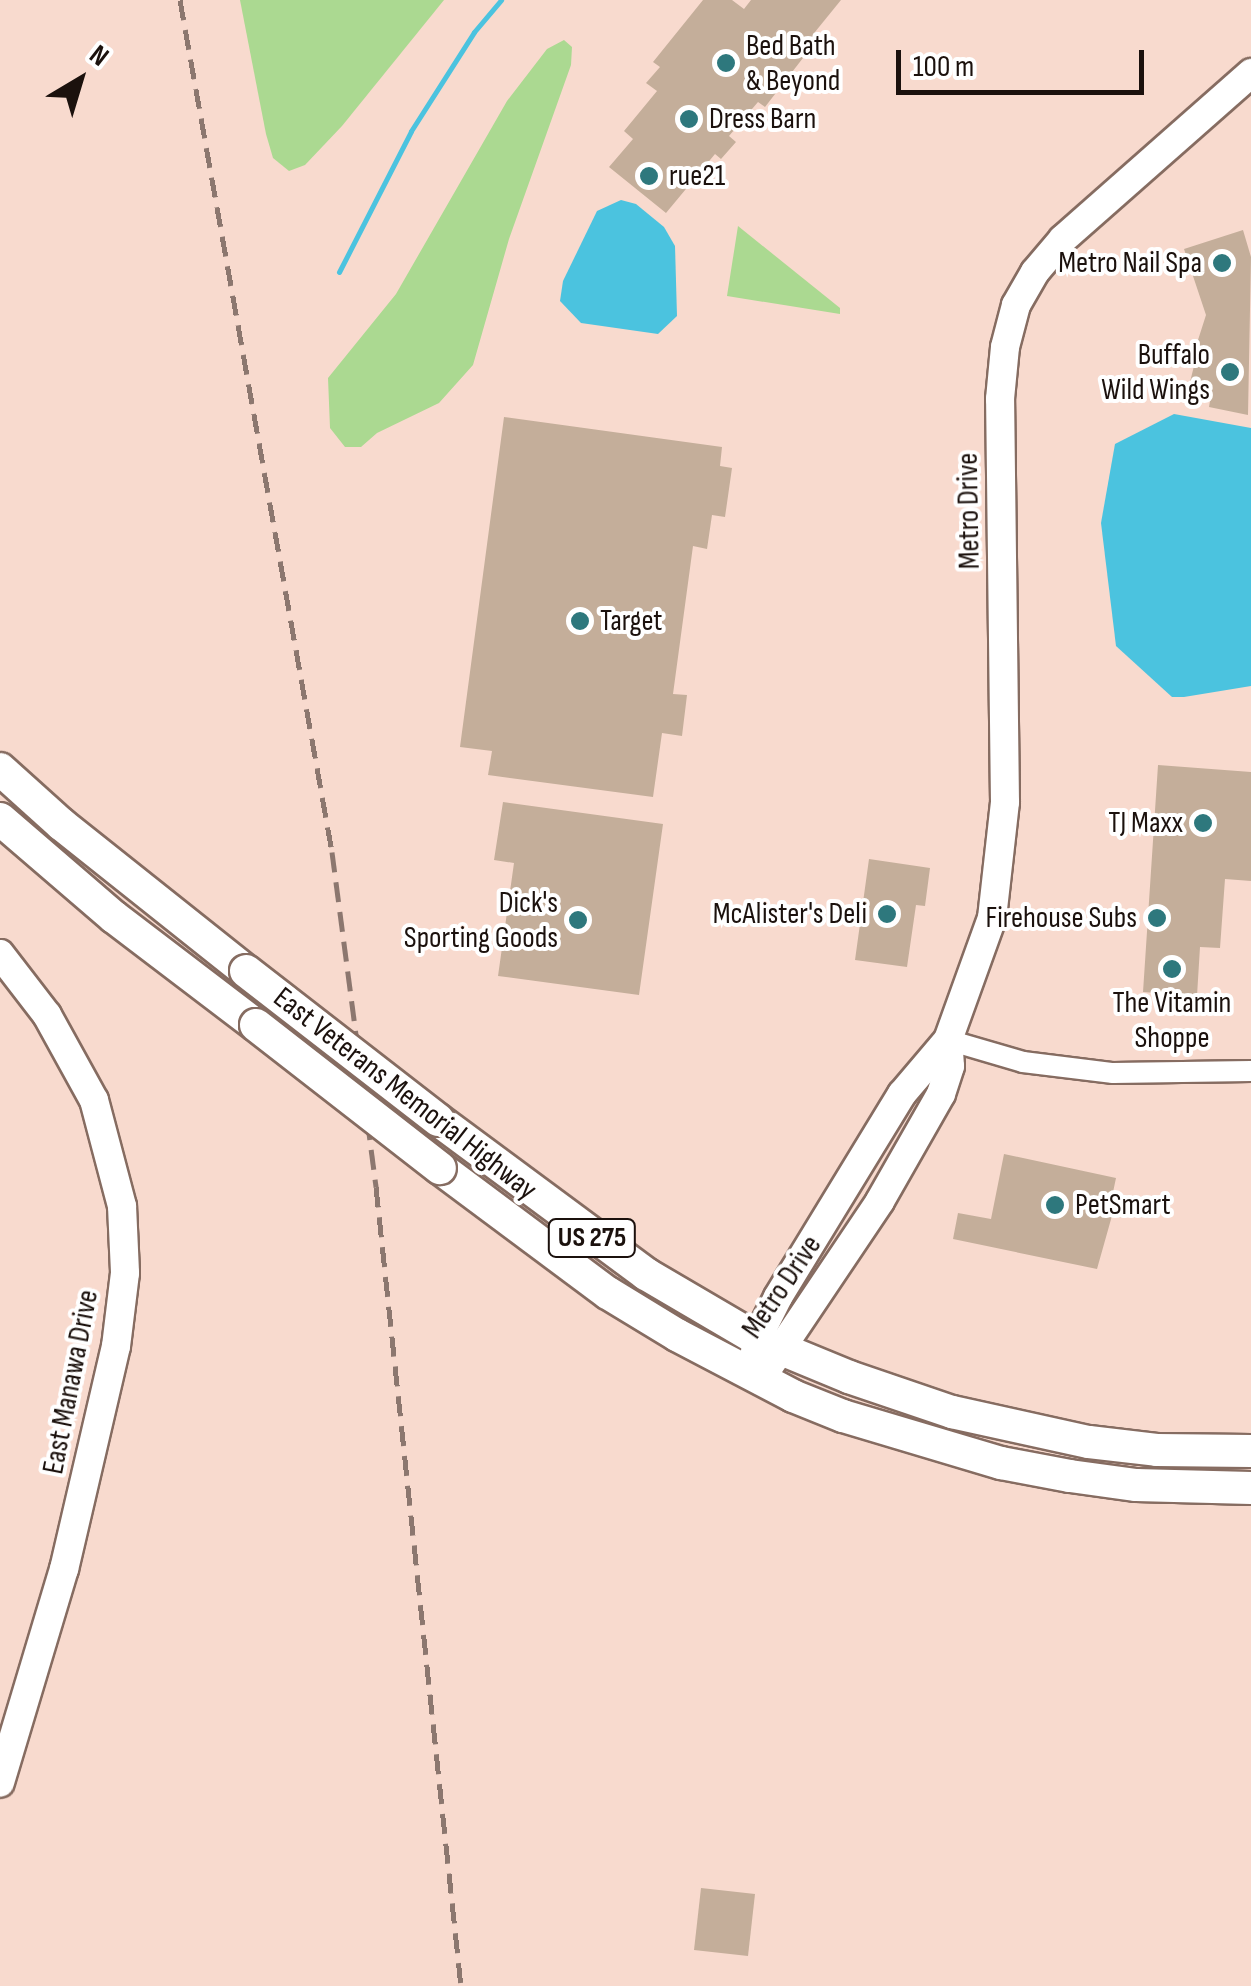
<!DOCTYPE html>
<html>
<head>
<meta charset="utf-8">
<style>
  body { margin:0 }
  #map { position:relative; width:1251px; height:1986px; overflow:hidden; background:#f8dace; font-family:"Sofia Sans Condensed",sans-serif }
  div>[style] { position:absolute }
  .green>* { inset:0; background:#abd991 }
  .water>* { inset:0; background:#4bc3df }
  .stream>* { height:5px; margin:-2.5px; padding:0 2.5px; transform-origin:2.5px; border-radius:2.5px; background:#4bc3df }
  .building>* { inset:0; background:#c4ae9a }
  .roads { filter:drop-shadow(2px 0 #866c61) drop-shadow(-2px 0 #866c61) drop-shadow(0 2px #866c61) drop-shadow(0 -2px #866c61) }
  .street>* { height:20px; margin:-10px; padding:0 10px; transform-origin:10px; border-radius:10px; background:#fff }
  .secondary>* { height:28px; margin:-14px; padding:0 14px; transform-origin:14px; border-radius:14px; background:#fff }
  .primary>* { height:32px; margin:-16px; padding:0 16px; transform-origin:16px; border-radius:16px; background:#fff }
  .rail>* { height:5px; margin-top:-2.5px; transform-origin:0; background:repeating-linear-gradient(90deg,#8c776f 0 20px,transparent 0 30px) }
  .bridges { filter:drop-shadow(2px 0 #866c61) drop-shadow(-2px 0 #866c61) drop-shadow(0 2px #866c61) drop-shadow(0 -2px #866c61) }
  .primary-bridge>* { height:32px; margin:-16px; padding:0 16px; transform-origin:16px; border-radius:16px; background:#fff }
  .dots>* { width:28px; height:28px; translate:-50% -50%; box-sizing:border-box; border:5px solid #fff; border-radius:50% }
  span { translate:-50% -50%; white-space:nowrap; text-align:center; line-height:1.15; -webkit-text-stroke:8px #fff; paint-order:stroke }
  .shield-label span { padding:2px 8px; background:#fff; border:2px solid; border-radius:8px; -webkit-text-stroke-width:0 }
  .shield-label { font-size:28px; color:#1b110d; font-weight:700 }
  .poi-label { font-size:30px; color:#1b110d }
  .left { translate:0 -50%; text-align:left }
  .right { translate:-100% -50%; text-align:right }
  .street-label { font-size:30px; color:#1b110d }
  .north { position:absolute; left:30px; top:30px; width:100px; height:100px; -webkit-text-stroke:8px #fff; paint-order:stroke; rotate:38deg; font-size:28px; font-weight:700; line-height:40px; text-align:center; color:#1b110d }
  .north::after { content:''; display:block; margin:auto; width:35px; height:45px; background:#1b110d; clip-path:polygon(50% 0,100% 100%,50% 72%,0 100%) }
  .scale { position:absolute; left:896px; top:50px; width:248px; height:45px; box-sizing:border-box; border:5px solid #1b110d; border-top:0; padding-left:12px; font-size:30px; line-height:35px; white-space:nowrap; color:#1b110d; -webkit-text-stroke:8px #fff; paint-order:stroke }
</style>
</head>
<body>
<div id="map">
  <div class="green">
    <div style="clip-path:polygon(240px 0,444px 0,342px 126px,305px 165px,289px 171px,273px 158px,266px 134px)"></div>
    <div style="clip-path:polygon(564px 40px,572px 47px,571px 65px,509px 239px,473px 365px,439px 403px,377px 433px,361px 447px,345px 447px,330px 428px,328px 378px,396px 294px,507px 101px,547px 49px)"></div>
    <div style="clip-path:polygon(738px 226px,840px 308px,840px 314px,727px 296px)"></div>
  </div>
  <div class="water">
    <div style="clip-path:polygon(621px 200px,636px 204px,664px 227px,675px 246px,677px 316px,658px 334px,581px 323px,560px 301px,563px 281px,597px 211px)"></div>
    <div style="clip-path:polygon(1174px 414px,1251px 428px,1251px 686px,1184px 697px,1172px 697px,1116px 646px,1101px 523px,1115px 444px)"></div>
  </div>
  <div class="stream">
    <div style="left:339px;top:272px;width:158px;rotate:-62.9deg"></div>
    <div style="left:411px;top:131px;width:117px;rotate:-57.5deg"></div>
    <div style="left:474px;top:32px;width:42px;rotate:-49.8deg"></div>
  </div>
  <div class="building">
    <div style="clip-path:polygon(703px 0,732px 0,744px 9px,751px 0,841px 0,815px 32px,820px 36px,765px 107px,758px 102px,729px 136px,736px 142px,721px 159px,715px 154px,666px 213px,609px 167px,633px 139px,624px 131px,657px 91px,646px 83px,660px 67px,653px 62px)"></div>
    <div style="clip-path:polygon(1243px 230px,1251px 257px,1248px 415px,1209px 407px,1211px 395px,1188px 390px,1194px 366px,1190px 365px,1206px 315px,1184px 249px)"></div>
    <div style="clip-path:polygon(504px 417px,722px 447px,720px 466px,732px 468px,725px 517px,712px 515px,707px 549px,693px 546px,673px 694px,687px 695px,682px 736px,662px 733px,653px 797px,488px 775px,492px 751px,460px 747px)"></div>
    <div style="clip-path:polygon(1158px 765px,1251px 772px,1251px 881px,1225px 879px,1220px 948px,1200px 947px,1197px 996px,1143px 992px)"></div>
    <div style="clip-path:polygon(503px 802px,663px 824px,639px 995px,498px 976px,514px 863px,494px 860px)"></div>
    <div style="clip-path:polygon(869px 859px,930px 868px,925px 906px,916px 905px,907px 967px,855px 960px)"></div>
    <div style="clip-path:polygon(1004px 1154px,1116px 1178px,1112px 1197px,1117px 1198px,1097px 1269px,953px 1239px,958px 1213px,991px 1219px)"></div>
    <div style="clip-path:polygon(701px 1888px,755px 1894px,748px 1956px,694px 1950px)"></div>
  </div>
  <div class="roads">
    <div class="street">
      <div style="left:948px;top:1040px;width:78px;rotate:16.3deg"></div>
      <div style="left:1023px;top:1062px;width:91px;rotate:7deg"></div>
      <div style="left:1113px;top:1073px;width:138px;rotate:-0.8deg"></div>
    </div>
    <div class="secondary">
      <div style="left:0;top:954px;width:77px;rotate:52.4deg"></div>
      <div style="left:47px;top:1015px;width:97px;rotate:61.1deg"></div>
      <div style="left:94px;top:1100px;width:110px;rotate:75.2deg"></div>
      <div style="left:122px;top:1206px;width:67px;rotate:87.4deg"></div>
      <div style="left:125px;top:1273px;width:74px;rotate:97deg"></div>
      <div style="left:116px;top:1346px;width:229px;rotate:103.1deg"></div>
      <div style="left:64px;top:1569px;width:223px;rotate:106.7deg"></div>
      <div style="left:754px;top:1358px;width:19px;rotate:-81deg"></div>
      <div style="left:757px;top:1339px;width:47px;rotate:-63.4deg"></div>
      <div style="left:778px;top:1297px;width:238px;rotate:-58.6deg"></div>
      <div style="left:902px;top:1094px;width:71px;rotate:-49.6deg"></div>
      <div style="left:948px;top:1040px;width:130px;rotate:-70.2deg"></div>
      <div style="left:992px;top:918px;width:117px;rotate:-83.6deg"></div>
      <div style="left:1005px;top:802px;width:403px;rotate:-90.7deg"></div>
      <div style="left:1000px;top:399px;width:52px;rotate:-84.5deg"></div>
      <div style="left:1005px;top:347px;width:43px;rotate:-75.3deg"></div>
      <div style="left:1016px;top:305px;width:38px;rotate:-60deg"></div>
      <div style="left:1035px;top:272px;width:43px;rotate:-49.7deg"></div>
      <div style="left:1063px;top:239px;width:251px;rotate:-41.4deg"></div>
      <div style="left:770px;top:1365px;width:197px;rotate:-56.1deg"></div>
      <div style="left:880px;top:1201px;width:123px;rotate:-60.3deg"></div>
      <div style="left:941px;top:1094px;width:29px;rotate:-72deg"></div>
      <div style="left:950px;top:1066px;width:26px;rotate:-94deg"></div>
    </div>
    <div class="primary">
      <div style="left:0;top:769px;width:82px;rotate:42deg"></div>
      <div style="left:61px;top:824px;width:236px;rotate:38.5deg"></div>
      <div style="left:0;top:819px;width:150px;rotate:40.7deg"></div>
      <div style="left:114px;top:917px;width:178px;rotate:37.3deg"></div>
      <div style="left:438px;top:1120px;width:259px;rotate:36.5deg"></div>
      <div style="left:646px;top:1274px;width:129px;rotate:30.4deg"></div>
      <div style="left:757px;top:1339px;width:100px;rotate:22.4deg"></div>
      <div style="left:849px;top:1377px;width:109px;rotate:18.8deg"></div>
      <div style="left:952px;top:1412px;width:140px;rotate:12.4deg"></div>
      <div style="left:1089px;top:1442px;width:68px;rotate:6.7deg"></div>
      <div style="left:1157px;top:1450px;width:94px;rotate:0.6deg"></div>
      <div style="left:440px;top:1168px;width:209px;rotate:36.7deg"></div>
      <div style="left:608px;top:1293px;width:81px;rotate:31.3deg"></div>
      <div style="left:677px;top:1335px;width:131px;rotate:27.7deg"></div>
      <div style="left:793px;top:1396px;width:54px;rotate:21.8deg"></div>
      <div style="left:843px;top:1416px;width:165px;rotate:16.6deg"></div>
      <div style="left:1001px;top:1463px;width:70px;rotate:10.7deg"></div>
      <div style="left:1070px;top:1476px;width:67px;rotate:7.8deg"></div>
      <div style="left:1136px;top:1485px;width:115px;rotate:1.5deg"></div>
    </div>
  </div>
  <div class="rail">
    <div style="left:180px;top:0;width:865px;rotate:79.88deg"></div>
    <div style="left:332px;top:852px;width:338px;rotate:82.5deg"></div>
    <div style="left:376px;top:1187px;width:804px;rotate:83.93deg"></div>
  </div>
  <div class="bridges">
    <div class="primary-bridge">
      <div style="left:246px;top:971px;width:243px;rotate:37.8deg"></div>
      <div style="left:256px;top:1025px;width:233px;rotate:37.9deg"></div>
    </div>
  </div>
  <div class="dots">
    <div style="left:726px;top:63px;background:#2e787d"></div>
    <div style="left:689px;top:119px;background:#2e787d"></div>
    <div style="left:649px;top:176px;background:#2e787d"></div>
    <div style="left:1222px;top:263px;background:#2e787d"></div>
    <div style="left:1230px;top:372px;background:#2e787d"></div>
    <div style="left:580px;top:621px;background:#2e787d"></div>
    <div style="left:1203px;top:823px;background:#2e787d"></div>
    <div style="left:887px;top:914px;background:#2e787d"></div>
    <div style="left:1157px;top:918px;background:#2e787d"></div>
    <div style="left:578px;top:920px;background:#2e787d"></div>
    <div style="left:1172px;top:969px;background:#2e787d"></div>
    <div style="left:1055px;top:1205px;background:#2e787d"></div>
  </div>
  <div class="shield-label">
    <span style="left:592px;top:1238px">US 275</span>
  </div>
  <div class="poi-label">
    <span class="left" style="left:746px;top:63px">Bed Bath<br>&amp; Beyond</span>
    <span class="left" style="left:709px;top:119px">Dress Barn</span>
    <span class="left" style="left:669px;top:176px">rue21</span>
    <span class="right" style="left:1202px;top:263px">Metro Nail Spa</span>
    <span class="right" style="left:1210px;top:372px">Buffalo<br>Wild Wings</span>
    <span class="left" style="left:600px;top:621px">Target</span>
    <span class="right" style="left:1183px;top:823px">TJ Maxx</span>
    <span class="right" style="left:558px;top:920px">Dick's<br>Sporting Goods</span>
    <span class="right" style="left:867px;top:914px">McAlister's Deli</span>
    <span class="right" style="left:1137px;top:918px">Firehouse Subs</span>
    <span style="left:1172px;top:1020px">The Vitamin<br>Shoppe</span>
    <span class="left" style="left:1075px;top:1205px">PetSmart</span>
  </div>
  <div class="street-label">
    <span style="left:969px;top:511px;rotate:-91deg">Metro Drive</span>
    <span style="left:405px;top:1094px;rotate:38deg">East Veterans Memorial Highway</span>
    <span style="left:782px;top:1287px;rotate:-56deg">Metro Drive</span>
    <span style="left:71px;top:1382px;rotate:-79deg">East Manawa Drive</span>
  </div>
  <div class="north">N</div>
  <div class="scale">100 m</div>
</div>
</body>
</html>
